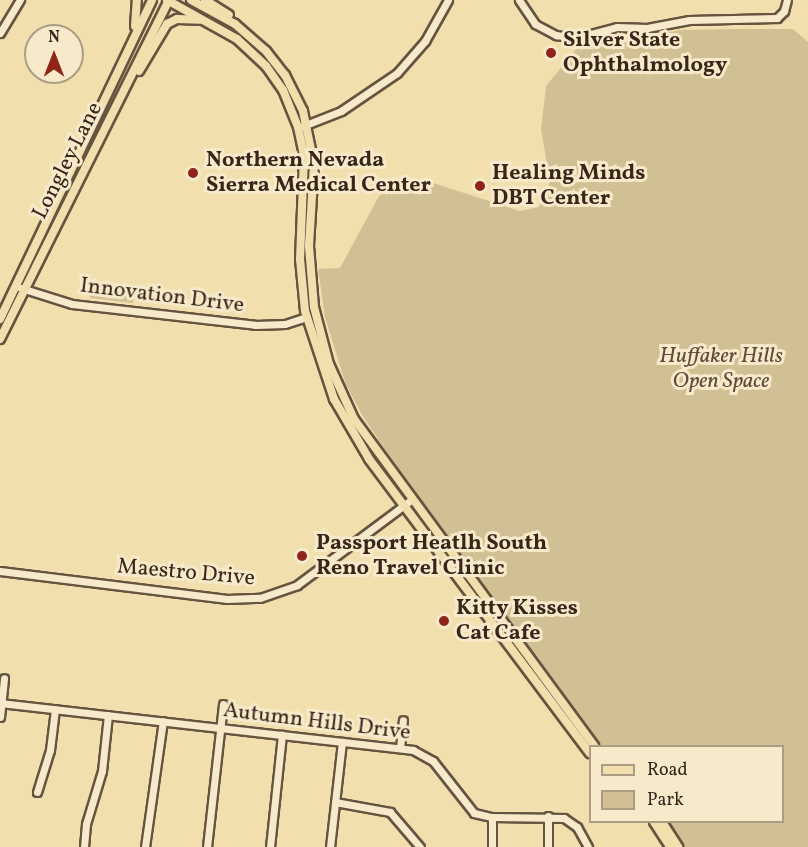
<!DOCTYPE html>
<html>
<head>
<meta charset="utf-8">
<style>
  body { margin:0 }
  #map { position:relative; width:808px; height:847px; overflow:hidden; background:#f2dfae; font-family:Vollkorn,serif }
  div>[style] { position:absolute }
  .green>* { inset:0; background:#d2c095 }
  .roads { filter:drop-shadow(2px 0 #665440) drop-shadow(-2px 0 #665440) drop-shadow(0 2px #665440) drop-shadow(0 -2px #665440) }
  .minor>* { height:7px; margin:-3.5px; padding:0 3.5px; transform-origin:3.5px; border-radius:3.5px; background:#f7eaca }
  .major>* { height:8px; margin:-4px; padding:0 4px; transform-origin:4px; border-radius:4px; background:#f2dfae }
  .dots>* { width:16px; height:16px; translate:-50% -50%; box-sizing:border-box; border:3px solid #f7eaca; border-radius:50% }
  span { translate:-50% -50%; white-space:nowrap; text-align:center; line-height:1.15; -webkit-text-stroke:6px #f7eaca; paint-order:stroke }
  .poi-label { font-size:22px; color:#38261b; font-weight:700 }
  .left { translate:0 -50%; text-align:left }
  .street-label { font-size:22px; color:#38261b }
  .park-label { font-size:22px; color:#5e4c3a; font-style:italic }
  .legend { position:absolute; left:589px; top:745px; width:195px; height:78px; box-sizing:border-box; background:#f7eaca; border:2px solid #ab9c84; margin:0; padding:8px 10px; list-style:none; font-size:18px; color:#38261b }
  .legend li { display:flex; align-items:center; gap:12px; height:30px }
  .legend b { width:30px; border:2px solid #ab9c84 }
  .north { position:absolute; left:24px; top:24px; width:60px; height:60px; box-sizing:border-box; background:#f7eaca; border:2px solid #ab9c84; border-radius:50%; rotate:0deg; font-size:16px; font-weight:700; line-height:24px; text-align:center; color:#38261b }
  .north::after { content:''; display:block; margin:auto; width:21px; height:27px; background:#8f2418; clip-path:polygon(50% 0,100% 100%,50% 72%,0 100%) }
</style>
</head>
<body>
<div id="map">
  <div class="green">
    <div style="clip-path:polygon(739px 29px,793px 29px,808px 42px,808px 847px,685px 847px,668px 822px,782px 822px,782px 746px,603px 746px,596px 739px,420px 502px,362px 415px,345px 382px,325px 317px,318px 269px,340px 268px,379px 196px,402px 182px,433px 183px,520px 211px,539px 207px,550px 182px,541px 129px,546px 86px,582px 42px,624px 30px,631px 36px,649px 36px,680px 30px)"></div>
    <div style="clip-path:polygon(87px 292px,134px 297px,133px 303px,91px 298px)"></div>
  </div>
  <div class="roads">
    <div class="minor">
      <div style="left:519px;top:0;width:29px;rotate:56deg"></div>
      <div style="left:535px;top:24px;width:24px;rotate:28deg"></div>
      <div style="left:556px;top:35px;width:20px;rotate:9deg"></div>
      <div style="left:576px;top:38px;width:42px;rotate:-15deg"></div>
      <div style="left:617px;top:27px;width:30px;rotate:2deg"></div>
      <div style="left:647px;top:28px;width:43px;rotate:-10.8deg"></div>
      <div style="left:689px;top:20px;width:88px;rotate:-1.3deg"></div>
      <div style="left:777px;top:18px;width:10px;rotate:-45deg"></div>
      <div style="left:784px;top:11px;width:11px;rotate:-75deg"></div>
      <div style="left:0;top:33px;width:39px;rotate:-59deg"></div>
      <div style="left:303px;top:126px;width:41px;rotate:-21.5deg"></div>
      <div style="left:341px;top:111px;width:68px;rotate:-34.2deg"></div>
      <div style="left:397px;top:73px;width:43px;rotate:-48.8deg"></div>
      <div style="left:425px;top:41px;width:47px;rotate:-60.7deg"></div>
      <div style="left:21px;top:288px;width:53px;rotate:17.4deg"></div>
      <div style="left:72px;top:304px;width:184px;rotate:6.5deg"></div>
      <div style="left:255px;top:325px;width:30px;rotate:-2deg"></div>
      <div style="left:285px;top:324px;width:23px;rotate:-18deg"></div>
      <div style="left:0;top:571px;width:229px;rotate:7deg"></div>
      <div style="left:227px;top:599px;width:33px;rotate:-2deg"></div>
      <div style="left:260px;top:598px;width:39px;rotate:-19deg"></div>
      <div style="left:297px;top:585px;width:142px;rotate:-36.7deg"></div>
      <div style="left:0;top:703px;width:416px;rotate:6.5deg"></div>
      <div style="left:413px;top:750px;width:23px;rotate:29deg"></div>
      <div style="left:433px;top:761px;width:66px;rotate:51.7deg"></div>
      <div style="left:474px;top:813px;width:18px;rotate:13deg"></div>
      <div style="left:492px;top:817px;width:72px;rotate:0.8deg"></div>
      <div style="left:564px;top:818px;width:16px;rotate:35deg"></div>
      <div style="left:577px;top:827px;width:23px;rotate:61deg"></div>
      <div style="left:0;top:717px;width:39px;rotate:-84deg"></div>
      <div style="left:400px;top:748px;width:28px;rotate:-84deg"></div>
      <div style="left:37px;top:792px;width:44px;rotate:-72.8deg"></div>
      <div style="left:50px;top:750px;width:41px;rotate:-83deg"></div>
      <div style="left:335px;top:802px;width:56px;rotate:10.3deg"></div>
      <div style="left:390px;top:812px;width:46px;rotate:49.4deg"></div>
      <div style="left:548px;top:816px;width:31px;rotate:90deg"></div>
      <div style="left:492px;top:817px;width:30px;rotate:90deg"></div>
      <div style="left:84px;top:847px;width:23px;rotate:-85deg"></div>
      <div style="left:86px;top:824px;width:55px;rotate:-73.2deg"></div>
      <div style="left:102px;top:771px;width:56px;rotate:-83.9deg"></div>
      <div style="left:145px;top:847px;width:127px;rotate:-81.9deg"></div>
      <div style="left:207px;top:847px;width:144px;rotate:-83.6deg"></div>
      <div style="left:270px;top:847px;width:113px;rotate:-83.9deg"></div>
      <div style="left:330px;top:847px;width:106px;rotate:-83.5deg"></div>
    </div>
    <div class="major">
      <div style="left:167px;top:0;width:80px;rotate:29.1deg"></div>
      <div style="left:237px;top:39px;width:40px;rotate:43deg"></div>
      <div style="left:266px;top:66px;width:29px;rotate:55deg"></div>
      <div style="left:283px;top:90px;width:40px;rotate:68deg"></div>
      <div style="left:298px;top:127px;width:30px;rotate:78deg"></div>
      <div style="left:304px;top:156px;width:103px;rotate:92.2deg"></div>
      <div style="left:300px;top:259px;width:52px;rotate:84.5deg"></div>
      <div style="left:305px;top:311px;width:93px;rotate:71.8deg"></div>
      <div style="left:334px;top:399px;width:69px;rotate:59.7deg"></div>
      <div style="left:369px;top:459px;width:368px;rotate:53.1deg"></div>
      <div style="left:191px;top:0;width:50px;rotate:28.6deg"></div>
      <div style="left:235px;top:24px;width:41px;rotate:41.1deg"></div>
      <div style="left:266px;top:51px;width:31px;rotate:52deg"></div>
      <div style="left:285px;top:75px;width:40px;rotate:63.4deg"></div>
      <div style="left:303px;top:111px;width:54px;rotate:78.3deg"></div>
      <div style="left:314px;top:164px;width:82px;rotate:93.5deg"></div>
      <div style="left:309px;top:246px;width:61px;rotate:85.3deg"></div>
      <div style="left:314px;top:307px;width:59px;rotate:75.3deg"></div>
      <div style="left:329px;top:364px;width:60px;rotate:65.6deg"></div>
      <div style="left:354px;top:419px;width:406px;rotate:53.7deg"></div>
      <div style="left:205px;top:0;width:28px;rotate:32deg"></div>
      <div style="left:135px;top:26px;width:26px;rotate:-86deg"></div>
      <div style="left:139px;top:71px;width:55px;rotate:-59.2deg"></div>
      <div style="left:167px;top:24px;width:11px;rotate:-27deg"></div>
      <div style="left:177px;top:19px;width:23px;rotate:2deg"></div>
      <div style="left:0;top:319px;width:353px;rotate:-64.5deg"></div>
      <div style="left:0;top:339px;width:379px;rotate:-63.5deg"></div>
      <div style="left:654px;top:822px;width:30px;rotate:57deg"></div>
      <div style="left:662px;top:822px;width:30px;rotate:57deg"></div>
    </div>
  </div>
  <div class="dots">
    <div style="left:551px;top:53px;background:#8f2418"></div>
    <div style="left:193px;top:173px;background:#8f2418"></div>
    <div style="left:480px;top:186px;background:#8f2418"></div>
    <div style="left:302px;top:556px;background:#8f2418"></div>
    <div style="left:444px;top:621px;background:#8f2418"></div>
  </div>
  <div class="poi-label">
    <span class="left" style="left:563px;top:53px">Silver State<br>Ophthalmology</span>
    <span class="left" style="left:206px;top:173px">Northern Nevada<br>Sierra Medical Center</span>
    <span class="left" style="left:492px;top:186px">Healing Minds<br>DBT Center</span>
    <span class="left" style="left:316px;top:556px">Passport Heatlh South<br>Reno Travel Clinic</span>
    <span class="left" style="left:456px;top:621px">Kitty Kisses<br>Cat Cafe</span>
  </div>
  <div class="street-label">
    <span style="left:68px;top:161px;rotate:-63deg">Longley Lane</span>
    <span style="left:162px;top:296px;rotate:7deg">Innovation Drive</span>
    <span style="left:186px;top:573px;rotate:5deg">Maestro Drive</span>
    <span style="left:317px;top:722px;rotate:7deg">Autumn Hills Drive</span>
  </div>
  <div class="park-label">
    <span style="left:721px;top:369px">Huffaker Hills<br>Open Space</span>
  </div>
  <ul class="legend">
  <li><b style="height:8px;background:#f2dfae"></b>Road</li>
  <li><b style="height:16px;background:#d2c095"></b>Park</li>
  </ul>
  <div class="north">N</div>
</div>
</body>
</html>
